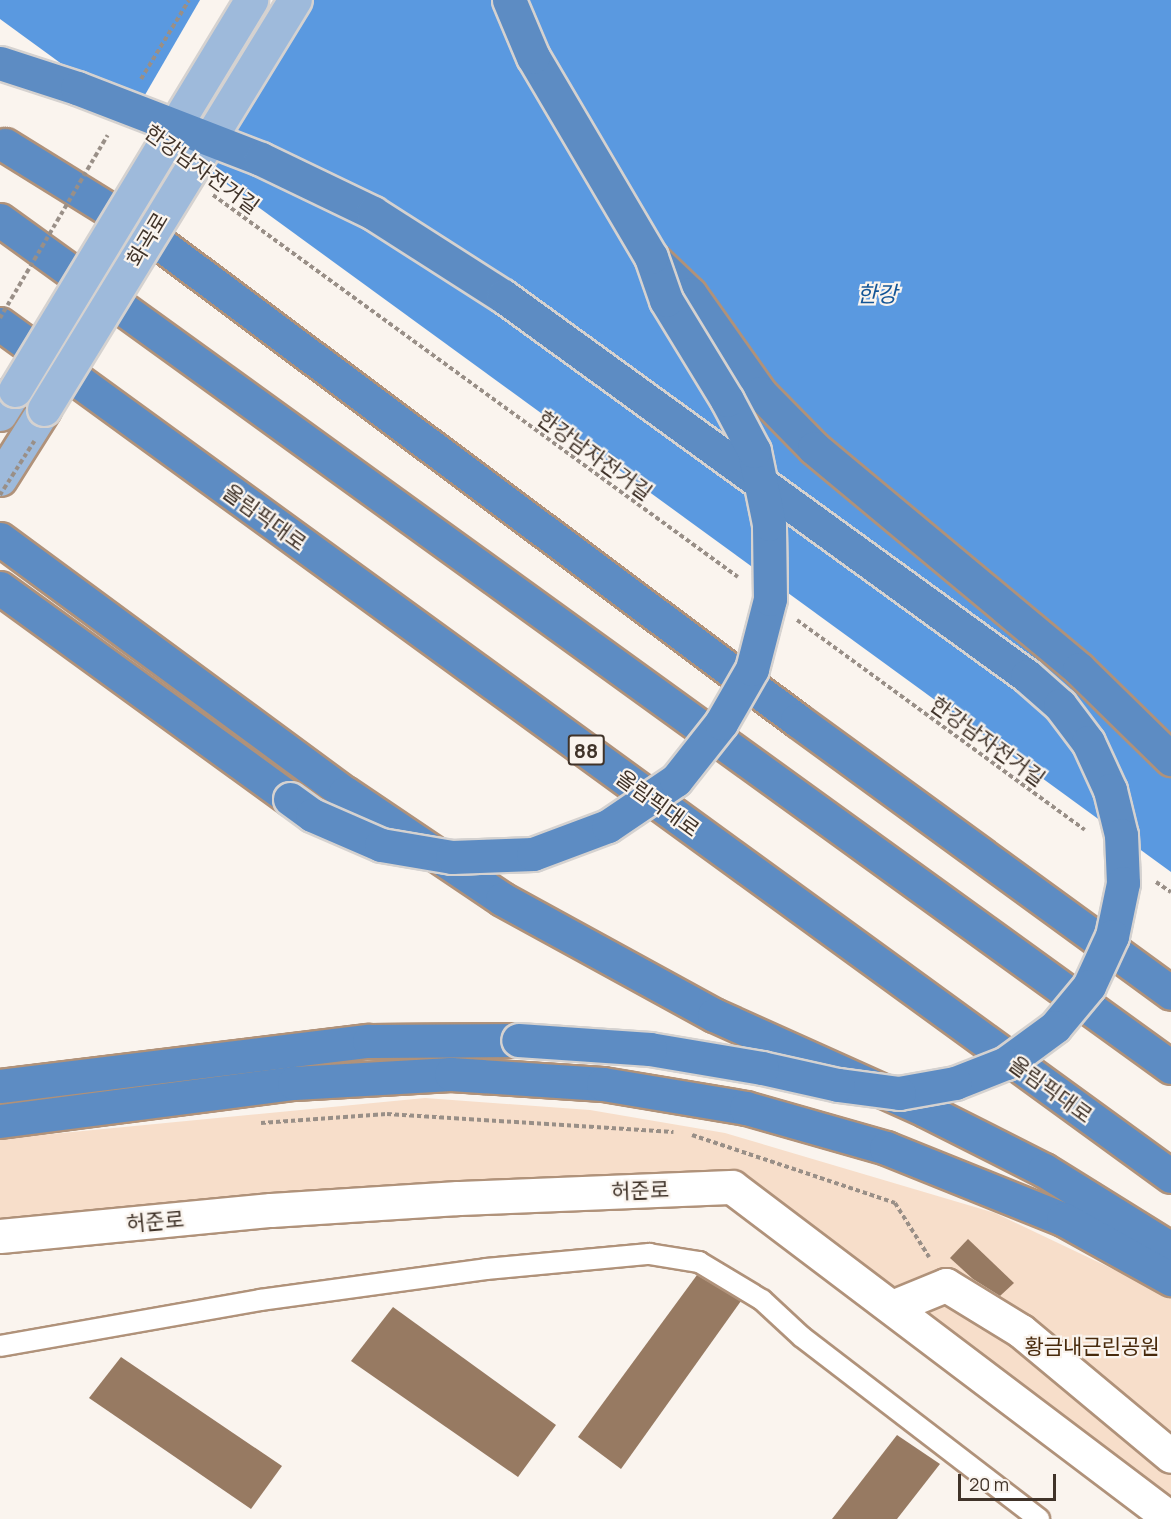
<!DOCTYPE html>
<html>
<head>
<meta charset="utf-8">
<style>
  body { margin:0 }
  #map { position:relative; width:1171px; height:1519px; overflow:hidden; background:#faf4ee; font-family:Manrope,"Noto Sans KR",sans-serif }
  div>[style] { position:absolute }
  .green>* { inset:0; background:#f7deca }
  .water>* { inset:0; background:#5a99e0 }
  .pier>* { inset:0; background:#faf4ee }
  .building>* { inset:0; background:#977a62 }
  .path>* { height:4px; margin-top:-2px; transform-origin:0; background:repeating-linear-gradient(90deg,#998f87 0 4.5px,transparent 0 7.5px) }
  .roads { filter:drop-shadow(2px 0 #b0927a) drop-shadow(-2px 0 #b0927a) drop-shadow(0 2px #b0927a) drop-shadow(0 -2px #b0927a) }
  .lane>* { height:20px; margin:-10px; padding:0 10px; transform-origin:10px; border-radius:10px; background:#fff }
  .street>* { height:33px; margin:-16.5px; padding:0 16.5px; transform-origin:16.5px; border-radius:16.5px; background:#fff }
  .primary>* { height:33px; margin:-16.5px; padding:0 16.5px; transform-origin:16.5px; border-radius:16.5px; background:#9ebadb }
  .highway>* { height:33px; margin:-16.5px; padding:0 16.5px; transform-origin:16.5px; border-radius:16.5px; background:#5d8cc3 }
  .path-bridge>* { height:4px; margin-top:-2px; transform-origin:0; background:repeating-linear-gradient(90deg,#998f87 0 4.5px,transparent 0 7.5px) }
  .bridges { filter:drop-shadow(2px 0 #d5d2d0) drop-shadow(-2px 0 #d5d2d0) drop-shadow(0 2px #d5d2d0) drop-shadow(0 -2px #d5d2d0) }
  .primary-bridge>* { height:33px; margin:-16.5px; padding:0 16.5px; transform-origin:16.5px; border-radius:16.5px; background:#9ebadb }
  .highway-bridge>* { height:33px; margin:-16.5px; padding:0 16.5px; transform-origin:16.5px; border-radius:16.5px; background:#5d8cc3 }
  span { translate:-50% -50%; white-space:nowrap; text-align:center; line-height:1.15; -webkit-text-stroke:4.5px #faf4ee; paint-order:stroke }
  .shield-label span { padding:2px 4px; background:#faf4ee; border:2px solid; border-radius:4px; -webkit-text-stroke-width:0 }
  .shield-label { font-size:20px; color:#403329; font-weight:700 }
  .street-label { font-size:21px; color:#403329 }
  .park-label { font-size:21px; color:#47290b }
  .water-label { font-size:22px; color:#145596; font-style:italic }
  .scale { position:absolute; left:958px; top:1474px; width:98px; height:27px; box-sizing:border-box; border:3px solid #403329; border-top:0; padding-left:8px; font-size:18px; line-height:21px; white-space:nowrap; color:#403329; -webkit-text-stroke:4px #faf4ee; paint-order:stroke }
</style>
</head>
<body>
<div id="map">
  <div class="green">
    <div style="clip-path:polygon(425px 1098px,590px 1110px,725px 1133px,995px 1213px,1159px 1291px,1171px 1299px,1171px 1504px,727px 1169px,0 1219px,0 1139px)"></div>
  </div>
  <div class="water">
    <div style="clip-path:polygon(0 0,1171px 0,1171px 872px,0 19px)"></div>
  </div>
  <div class="pier">
    <div style="clip-path:polygon(200px 0,310px 0,206px 173px,131px 119px)"></div>
  </div>
  <div class="building">
    <div style="clip-path:polygon(968px 1239px,1014px 1283px,1000px 1296px,973px 1279px,950px 1258px)"></div>
    <div style="clip-path:polygon(697px 1275px,741px 1301px,621px 1469px,578px 1437px)"></div>
    <div style="clip-path:polygon(393px 1307px,556px 1425px,518px 1477px,351px 1361px)"></div>
    <div style="clip-path:polygon(121px 1357px,282px 1466px,251px 1509px,89px 1398px)"></div>
    <div style="clip-path:polygon(897px 1435px,940px 1464px,897px 1519px,832px 1519px)"></div>
  </div>
  <div class="path">
    <div style="left:213px;top:195px;width:649px;rotate:36.04deg"></div>
    <div style="left:797px;top:620px;width:356px;rotate:36.1deg"></div>
    <div style="left:1156px;top:882px;width:18px;rotate:34deg"></div>
    <div style="left:261px;top:1123px;width:126px;rotate:-4.1deg"></div>
    <div style="left:387px;top:1114px;width:287px;rotate:3.6deg"></div>
    <div style="left:692px;top:1135px;width:214px;rotate:18.5deg"></div>
    <div style="left:895px;top:1203px;width:64px;rotate:57.8deg"></div>
  </div>
  <div class="roads">
    <div class="lane">
      <div style="left:0;top:1346px;width:264px;rotate:-10deg"></div>
      <div style="left:260px;top:1300px;width:228px;rotate:-7.8deg"></div>
      <div style="left:486px;top:1269px;width:164px;rotate:-5.3deg"></div>
      <div style="left:649px;top:1254px;width:51px;rotate:9.1deg"></div>
      <div style="left:699px;top:1262px;width:74px;rotate:31.1deg"></div>
      <div style="left:762px;top:1300px;width:54px;rotate:42.8deg"></div>
      <div style="left:802px;top:1337px;width:299px;rotate:37.5deg"></div>
    </div>
    <div class="street">
      <div style="left:0;top:1236px;width:272px;rotate:-5.5deg"></div>
      <div style="left:271px;top:1210px;width:187px;rotate:-3.7deg"></div>
      <div style="left:458px;top:1198px;width:274px;rotate:-2.3deg"></div>
      <div style="left:732px;top:1187px;width:550px;rotate:37.1deg"></div>
      <div style="left:892px;top:1307px;width:58px;rotate:-22.2deg"></div>
      <div style="left:946px;top:1285px;width:88px;rotate:31.5deg"></div>
      <div style="left:1021px;top:1331px;width:195px;rotate:39.8deg"></div>
    </div>
    <div class="primary">
      <div style="left:0;top:414px;width:28px;rotate:-58deg"></div>
      <div style="left:0;top:479px;width:83px;rotate:-57.8deg"></div>
    </div>
    <div class="highway">
      <div style="left:5px;top:145px;width:158px;rotate:31.8deg"></div>
      <div style="left:139px;top:228px;width:822px;rotate:36.79deg"></div>
      <div style="left:797px;top:720px;width:463px;rotate:36.1deg"></div>
      <div style="left:0;top:220px;width:1445px;rotate:35.88deg"></div>
      <div style="left:651px;top:257px;width:54px;rotate:43.5deg"></div>
      <div style="left:690px;top:294px;width:121px;rotate:54.7deg"></div>
      <div style="left:760px;top:393px;width:77px;rotate:45.5deg"></div>
      <div style="left:814px;top:448px;width:345px;rotate:39.8deg"></div>
      <div style="left:1079px;top:669px;width:129px;rotate:44.4deg"></div>
      <div style="left:0;top:324px;width:1448px;rotate:36.04deg"></div>
      <div style="left:0;top:539px;width:428px;rotate:36.4deg"></div>
      <div style="left:345px;top:793px;width:189px;rotate:34deg"></div>
      <div style="left:502px;top:899px;width:242px;rotate:28.7deg"></div>
      <div style="left:714px;top:1015px;width:231px;rotate:24.2deg"></div>
      <div style="left:925px;top:1110px;width:133px;rotate:26.8deg"></div>
      <div style="left:1044px;top:1170px;width:150px;rotate:31.9deg"></div>
      <div style="left:0;top:588px;width:359px;rotate:36deg"></div>
      <div style="left:0;top:1086px;width:372px;rotate:-7deg"></div>
      <div style="left:369px;top:1041px;width:149px;rotate:-0.4deg"></div>
      <div style="left:0;top:1121px;width:296px;rotate:-7.4deg"></div>
      <div style="left:294px;top:1083px;width:157px;rotate:-3.3deg"></div>
      <div style="left:451px;top:1074px;width:152px;rotate:3.8deg"></div>
      <div style="left:603px;top:1084px;width:145px;rotate:9.5deg"></div>
      <div style="left:746px;top:1108px;width:146px;rotate:15.9deg"></div>
      <div style="left:886px;top:1148px;width:191px;rotate:21.9deg"></div>
      <div style="left:1063px;top:1219px;width:124px;rotate:29.1deg"></div>
    </div>
  </div>
  <div class="path-bridge">
    <div style="left:141px;top:79px;width:92px;rotate:-58.7deg"></div>
    <div style="left:0;top:318px;width:212px;rotate:-59.5deg"></div>
    <div style="left:0;top:495px;width:65px;rotate:-57.5deg"></div>
  </div>
  <div class="bridges">
    <div class="primary-bridge">
      <div style="left:15px;top:390px;width:456px;rotate:-58.8deg"></div>
      <div style="left:44px;top:409px;width:480px;rotate:-58.5deg"></div>
    </div>
    <div class="highway-bridge">
      <div style="left:0;top:63px;width:81px;rotate:18deg"></div>
      <div style="left:77px;top:88px;width:197px;rotate:21.1deg"></div>
      <div style="left:261px;top:159px;width:124px;rotate:25.7deg"></div>
      <div style="left:373px;top:213px;width:154px;rotate:32.6deg"></div>
      <div style="left:503px;top:296px;width:647px;rotate:35.95deg"></div>
      <div style="left:1027px;top:676px;width:44px;rotate:41.3deg"></div>
      <div style="left:1060px;top:705px;width:46px;rotate:52.9deg"></div>
      <div style="left:1088px;top:742px;width:53px;rotate:65.4deg"></div>
      <div style="left:1110px;top:790px;width:46px;rotate:76.3deg"></div>
      <div style="left:1121px;top:835px;width:48px;rotate:87.6deg"></div>
      <div style="left:1123px;top:883px;width:54px;rotate:101.7deg"></div>
      <div style="left:1112px;top:936px;width:55px;rotate:114.7deg"></div>
      <div style="left:1089px;top:986px;width:53px;rotate:129.7deg"></div>
      <div style="left:1055px;top:1027px;width:61px;rotate:143.7deg"></div>
      <div style="left:1006px;top:1063px;width:55px;rotate:158.6deg"></div>
      <div style="left:955px;top:1083px;width:57px;rotate:169.9deg"></div>
      <div style="left:899px;top:1093px;width:62px;rotate:-172.5deg"></div>
      <div style="left:838px;top:1085px;width:78px;rotate:-167.4deg"></div>
      <div style="left:762px;top:1068px;width:114px;rotate:-170.4deg"></div>
      <div style="left:650px;top:1049px;width:132px;rotate:-176.1deg"></div>
      <div style="left:290px;top:799px;width:27px;rotate:36deg"></div>
      <div style="left:312px;top:815px;width:75px;rotate:23.5deg"></div>
      <div style="left:381px;top:845px;width:72px;rotate:9.6deg"></div>
      <div style="left:452px;top:857px;width:81px;rotate:-2.1deg"></div>
      <div style="left:533px;top:854px;width:80px;rotate:-20.5deg"></div>
      <div style="left:608px;top:826px;width:82px;rotate:-34.1deg"></div>
      <div style="left:676px;top:780px;width:73px;rotate:-51.7deg"></div>
      <div style="left:721px;top:723px;width:62px;rotate:-60.1deg"></div>
      <div style="left:752px;top:669px;width:72px;rotate:-75.6deg"></div>
      <div style="left:770px;top:599px;width:75px;rotate:-90.8deg"></div>
      <div style="left:769px;top:524px;width:75px;rotate:-101.6deg"></div>
      <div style="left:754px;top:451px;width:58px;rotate:-117.9deg"></div>
      <div style="left:727px;top:400px;width:117px;rotate:-121.4deg"></div>
      <div style="left:666px;top:300px;width:46px;rotate:-109.2deg"></div>
      <div style="left:651px;top:257px;width:232px;rotate:-120.5deg"></div>
      <div style="left:533px;top:57px;width:62px;rotate:-112.8deg"></div>
    </div>
  </div>
  <div class="shield-label">
    <span style="left:586px;top:750px">88</span>
  </div>
  <div class="street-label">
    <span style="left:202px;top:169px;rotate:36deg">한강남자전거길</span>
    <span style="left:147px;top:239px;rotate:-59deg">화곡로</span>
    <span style="left:595px;top:455px;rotate:36deg">한강남자전거길</span>
    <span style="left:265px;top:517px;rotate:36deg">올림픽대로</span>
    <span style="left:988px;top:741px;rotate:36deg">한강남자전거길</span>
    <span style="left:658px;top:803px;rotate:36deg">올림픽대로</span>
    <span style="left:1051px;top:1089px;rotate:36deg">올림픽대로</span>
    <span style="left:640px;top:1190px;rotate:-2deg">허준로</span>
    <span style="left:155px;top:1221px;rotate:-5deg">허준로</span>
  </div>
  <div class="park-label">
    <span style="left:1092px;top:1346px">황금내근린공원</span>
  </div>
  <div class="water-label">
    <span style="left:877px;top:295px">한강</span>
  </div>
  <div class="scale">20 m</div>
</div>
</body>
</html>
